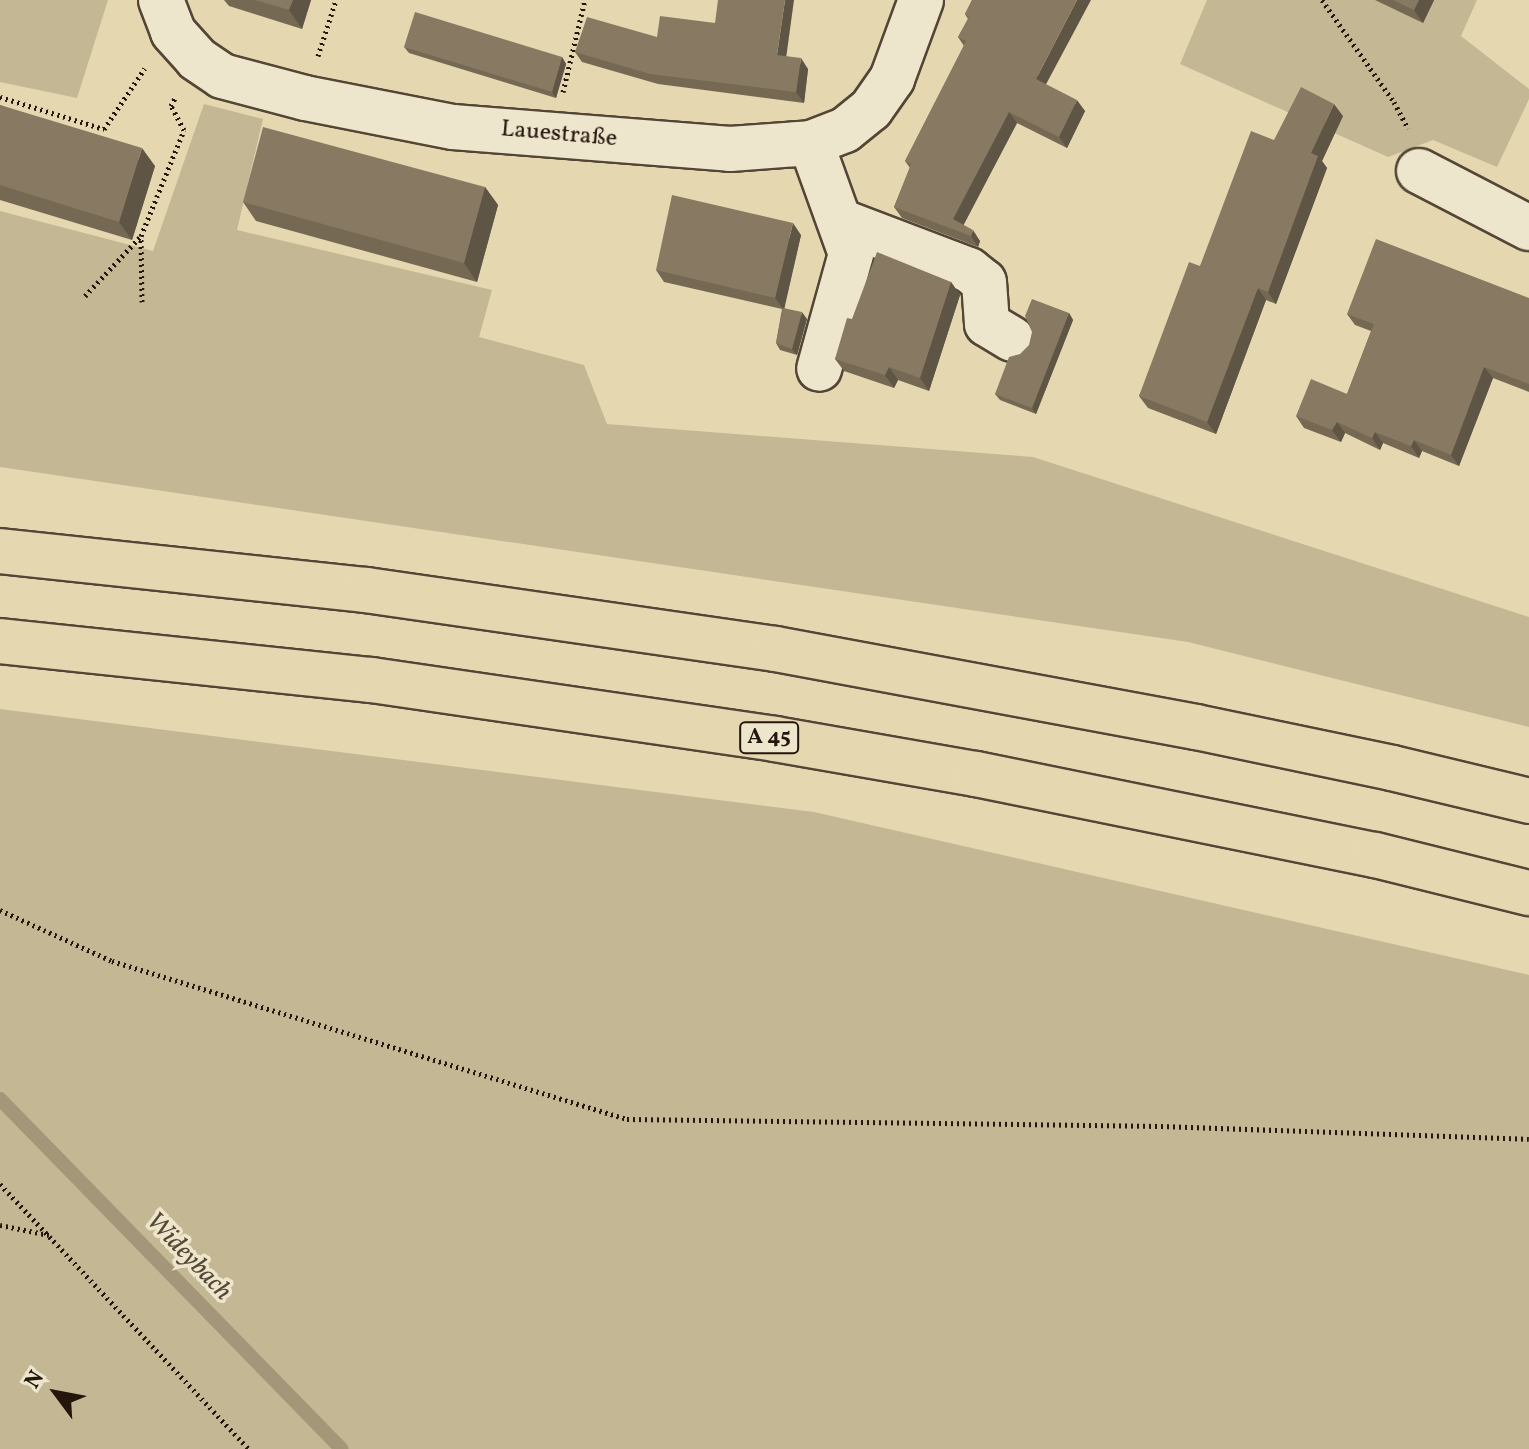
<!DOCTYPE html>
<html>
<head>
<meta charset="utf-8">
<style>
  body { margin:0 }
  #map { position:relative; width:1529px; height:1449px; overflow:hidden; background:#e5d8b0; font-family:Vollkorn,serif }
  div>[style] { position:absolute }
  .green>* { inset:0; background:#c4b794 }
  .stream>* { height:14px; margin:-7px; padding:0 7px; transform-origin:7px; border-radius:7px; background:#a39679 }
  .path>* { height:5px; margin-top:-2.5px; transform-origin:0; background:repeating-linear-gradient(90deg,#24150d 0 2px,transparent 0 6px) }
  .roads { filter:drop-shadow(2px 0 #544636) drop-shadow(-2px 0 #544636) drop-shadow(0 2px #544636) drop-shadow(0 -2px #544636) }
  .minor>* { height:44px; margin:-22px; padding:0 22px; transform-origin:22px; border-radius:22px; background:#eee6cc }
  .highway>* { height:44px; margin:-22px; padding:0 22px; transform-origin:22px; border-radius:22px; background:#e5d8b0 }
  .wall>* { inset:0; background:#756954 }
  .shaded-wall>* { inset:0; background:#5f5545 }
  .building>* { inset:0; background:#887a62 }
  span { translate:-50% -50%; white-space:nowrap; text-align:center; line-height:1.15; -webkit-text-stroke:7px #eee6cc; paint-order:stroke }
  .shield-label span { padding:2px 6px; background:#eee6cc; border:2px solid; border-radius:6px; -webkit-text-stroke-width:0 }
  .shield-label { font-size:22px; color:#24150d; font-weight:700 }
  .street-label { font-size:24px; color:#24150d }
  .water-label { font-size:26px; color:#574938; font-style:italic }
  .north { position:absolute; left:16px; top:1353px; width:80px; height:80px; -webkit-text-stroke:6px #eee6cc; paint-order:stroke; rotate:302deg; font-size:22px; font-weight:700; line-height:32px; text-align:center; color:#24150d }
  .north::after { content:''; display:block; margin:auto; width:28px; height:36px; background:#24150d; clip-path:polygon(50% 0,100% 100%,50% 72%,0 100%) }
</style>
</head>
<body>
<div id="map">
  <div class="green">
    <div style="clip-path:polygon(0 0,108px 0,77px 98px,0 82px)"></div>
    <div style="clip-path:polygon(1207px 0,1477px 0,1461px 36px,1529px 89px,1529px 99px,1497px 167px,1433px 140px,1388px 157px,1180px 64px)"></div>
    <div style="clip-path:polygon(204px 104px,263px 119px,237px 230px,492px 290px,479px 337px,584px 365px,607px 424px,1033px 457px,1529px 617px,1529px 727px,1188px 642px,0 467px,0 211px,153px 251px)"></div>
    <div style="clip-path:polygon(0 709px,814px 812px,1529px 975px,1529px 1449px,0 1449px)"></div>
  </div>
  <div class="stream">
    <div style="left:0;top:1099px;width:489px;rotate:45.7deg"></div>
  </div>
  <div class="path">
    <div style="left:1322px;top:0;width:125px;rotate:54.8deg"></div>
    <div style="left:1394px;top:102px;width:30px;rotate:62deg"></div>
    <div style="left:318px;top:56px;width:59px;rotate:-72.2deg"></div>
    <div style="left:563px;top:92px;width:95px;rotate:-76.6deg"></div>
    <div style="left:0;top:97px;width:109px;rotate:17.1deg"></div>
    <div style="left:104px;top:129px;width:73px;rotate:-56.1deg"></div>
    <div style="left:85px;top:296px;width:81px;rotate:-47deg"></div>
    <div style="left:142px;top:302px;width:66px;rotate:-90.9deg"></div>
    <div style="left:141px;top:236px;width:114px;rotate:-67.9deg"></div>
    <div style="left:184px;top:130px;width:27px;rotate:-118deg"></div>
    <div style="left:171px;top:106px;width:9px;rotate:-63deg"></div>
    <div style="left:0;top:910px;width:123px;rotate:24.5deg"></div>
    <div style="left:112px;top:961px;width:539px;rotate:17.06deg"></div>
    <div style="left:627px;top:1119px;width:534px;rotate:0.75deg"></div>
    <div style="left:1161px;top:1126px;width:368px;rotate:2deg"></div>
    <div style="left:0;top:1184px;width:364px;rotate:46.8deg"></div>
    <div style="left:0;top:1225px;width:50px;rotate:11.5deg"></div>
  </div>
  <div class="roads">
    <div class="minor">
      <div style="left:161px;top:0;width:34px;rotate:69deg"></div>
      <div style="left:173px;top:32px;width:36px;rotate:48deg"></div>
      <div style="left:197px;top:59px;width:30px;rotate:34deg"></div>
      <div style="left:222px;top:76px;width:86px;rotate:14.8deg"></div>
      <div style="left:305px;top:98px;width:151px;rotate:11.1deg"></div>
      <div style="left:453px;top:127px;width:278px;rotate:4.5deg"></div>
      <div style="left:730px;top:149px;width:81px;rotate:-4.2deg"></div>
      <div style="left:811px;top:143px;width:36px;rotate:-21deg"></div>
      <div style="left:845px;top:130px;width:33px;rotate:-39deg"></div>
      <div style="left:871px;top:109px;width:37px;rotate:-55deg"></div>
      <div style="left:892px;top:79px;width:84px;rotate:-69.8deg"></div>
      <div style="left:811px;top:143px;width:118px;rotate:70.2deg"></div>
      <div style="left:851px;top:254px;width:119px;rotate:105.5deg"></div>
      <div style="left:1419px;top:171px;width:124px;rotate:27.4deg"></div>
      <div style="left:840px;top:221px;width:138px;rotate:20.8deg"></div>
      <div style="left:969px;top:270px;width:19px;rotate:39deg"></div>
      <div style="left:984px;top:282px;width:42px;rotate:85.9deg"></div>
      <div style="left:987px;top:324px;width:29px;rotate:31deg"></div>
    </div>
    <div class="highway">
      <div style="left:0;top:551px;width:368px;rotate:6.1deg"></div>
      <div style="left:366px;top:590px;width:413px;rotate:8.2deg"></div>
      <div style="left:775px;top:649px;width:428px;rotate:10.5deg"></div>
      <div style="left:1196px;top:727px;width:200px;rotate:11.8deg"></div>
      <div style="left:1392px;top:768px;width:141px;rotate:13.5deg"></div>
      <div style="left:0;top:641px;width:373px;rotate:6deg"></div>
      <div style="left:371px;top:680px;width:408px;rotate:8.3deg"></div>
      <div style="left:775px;top:739px;width:204px;rotate:9.9deg"></div>
      <div style="left:976px;top:774px;width:407px;rotate:11.5deg"></div>
      <div style="left:1375px;top:855px;width:159px;rotate:13.9deg"></div>
    </div>
  </div>
  <div class="wall">
    <div style="clip-path:polygon(224px 0,311px 0,302px 29px,229px 6px)"></div>
    <div style="clip-path:polygon(972px 0,1046px 85px,1085px 111px,1067px 148px,1017px 123px,963px 225px,980px 241px,978px 247px,902px 218px,894px 207px,910px 168px,905px 161px,964px 46px,958px 37px,968px 19px,965px 14px)"></div>
    <div style="clip-path:polygon(1375px 0,1434px 0,1423px 23px)"></div>
    <div style="clip-path:polygon(657px 37px,786px 56px,808px 69px,804px 103px,658px 84px,582px 62px,575px 52px)"></div>
    <div style="clip-path:polygon(404px 47px,562px 57px,566px 64px,556px 98px,409px 53px)"></div>
    <div style="clip-path:polygon(0 105px,155px 166px,132px 240px,0 200px)"></div>
    <div style="clip-path:polygon(1343px 116px,1322px 161px,1327px 168px,1276px 304px,1266px 300px,1216px 434px,1148px 408px,1139px 396px,1200px 266px,1274px 140px)"></div>
    <div style="clip-path:polygon(485px 187px,498px 205px,477px 282px,256px 221px,243px 202px)"></div>
    <div style="clip-path:polygon(801px 235px,784px 308px,807px 319px,797px 355px,780px 350px,776px 343px,782px 309px,664px 282px,656px 270px)"></div>
    <div style="clip-path:polygon(951px 282px,960px 295px,929px 391px,898px 380px,894px 388px,844px 371px,835px 359px,852px 319px)"></div>
    <div style="clip-path:polygon(1529px 298px,1529px 392px,1493px 378px,1459px 466px,1422px 451px,1419px 458px,1383px 443px,1380px 450px,1345px 433px,1341px 442px,1304px 428px,1296px 416px,1347px 394px,1371px 331px,1355px 325px,1347px 314px)"></div>
    <div style="clip-path:polygon(1069px 313px,1073px 320px,1036px 414px,1000px 400px,995px 394px)"></div>
  </div>
  <div class="shaded-wall">
    <div style="clip-path:polygon(293px 0,311px 0,302px 29px,289px 10px)"></div>
    <div style="clip-path:polygon(785px 0,794px 0,785px 66px,777px 55px)"></div>
    <div style="clip-path:polygon(1077px 0,1091px 0,1043px 90px,1036px 79px)"></div>
    <div style="clip-path:polygon(1419px 0,1434px 0,1423px 23px,1414px 10px)"></div>
    <div style="clip-path:polygon(562px 57px,566px 64px,556px 98px,552px 92px)"></div>
    <div style="clip-path:polygon(801px 58px,808px 69px,804px 103px,796px 92px)"></div>
    <div style="clip-path:polygon(1077px 100px,1085px 111px,1067px 148px,1059px 137px)"></div>
    <div style="clip-path:polygon(1334px 104px,1343px 116px,1322px 161px,1327px 168px,1276px 304px,1268px 292px,1311px 153px)"></div>
    <div style="clip-path:polygon(1009px 112px,1017px 123px,961px 230px,953px 219px)"></div>
    <div style="clip-path:polygon(142px 148px,155px 166px,132px 240px,119px 222px)"></div>
    <div style="clip-path:polygon(485px 187px,498px 205px,477px 282px,464px 263px)"></div>
    <div style="clip-path:polygon(793px 223px,801px 235px,784px 310px,775px 298px)"></div>
    <div style="clip-path:polygon(973px 230px,980px 241px,978px 247px,971px 236px)"></div>
    <div style="clip-path:polygon(951px 282px,960px 295px,929px 391px,920px 378px)"></div>
    <div style="clip-path:polygon(1258px 288px,1266px 300px,1216px 434px,1207px 422px)"></div>
    <div style="clip-path:polygon(802px 312px,807px 319px,797px 355px,792px 349px)"></div>
    <div style="clip-path:polygon(1069px 313px,1073px 320px,1036px 414px,1032px 408px)"></div>
    <div style="clip-path:polygon(889px 367px,898px 380px,894px 388px,885px 375px)"></div>
    <div style="clip-path:polygon(1484px 367px,1493px 378px,1459px 466px,1451px 455px)"></div>
    <div style="clip-path:polygon(1337px 422px,1345px 433px,1341px 442px,1332px 430px)"></div>
    <div style="clip-path:polygon(1375px 432px,1383px 443px,1380px 450px,1372px 438px)"></div>
    <div style="clip-path:polygon(1414px 440px,1422px 451px,1419px 458px,1411px 446px)"></div>
  </div>
  <div class="building">
    <div style="clip-path:polygon(255px 0,293px 0,289px 10px)"></div>
    <div style="clip-path:polygon(718px 0,785px 0,777px 55px,801px 58px,796px 92px,650px 74px,575px 52px,587px 17px,657px 37px,660px 16px,715px 23px)"></div>
    <div style="clip-path:polygon(972px 0,1077px 0,1036px 79px,1077px 100px,1059px 137px,1009px 112px,953px 219px,973px 230px,971px 236px,894px 207px,911px 164px,905px 161px,966px 41px,958px 37px,969px 17px,965px 14px)"></div>
    <div style="clip-path:polygon(1393px 0,1419px 0,1414px 10px)"></div>
    <div style="clip-path:polygon(415px 12px,562px 57px,552px 92px,404px 47px)"></div>
    <div style="clip-path:polygon(1301px 87px,1334px 104px,1311px 153px,1318px 156px,1268px 292px,1258px 288px,1207px 422px,1139px 396px,1189px 262px,1200px 266px,1251px 131px,1274px 140px)"></div>
    <div style="clip-path:polygon(0 105px,142px 148px,119px 222px,0 185px)"></div>
    <div style="clip-path:polygon(263px 127px,485px 187px,464px 263px,243px 202px)"></div>
    <div style="clip-path:polygon(672px 195px,793px 223px,775px 298px,656px 270px)"></div>
    <div style="clip-path:polygon(1376px 239px,1529px 298px,1529px 384px,1484px 367px,1451px 455px,1414px 440px,1411px 446px,1375px 432px,1372px 438px,1337px 422px,1332px 430px,1296px 416px,1311px 379px,1347px 394px,1374px 324px,1347px 314px)"></div>
    <div style="clip-path:polygon(877px 252px,951px 282px,920px 378px,889px 367px,885px 375px,835px 359px,847px 318px,852px 319px)"></div>
    <div style="clip-path:polygon(1032px 299px,1069px 313px,1032px 408px,995px 394px,1009px 357px,1020px 354px,1029px 345px,1032px 332px,1025px 316px)"></div>
    <div style="clip-path:polygon(783px 308px,802px 312px,792px 349px,776px 343px)"></div>
  </div>
  <div class="shield-label">
    <span style="left:769px;top:738px">A 45</span>
  </div>
  <div class="street-label">
    <span style="left:559px;top:135px;rotate:5deg">Lauestraße</span>
  </div>
  <div class="water-label">
    <span style="left:188px;top:1257px;rotate:46deg">Wideybach</span>
  </div>
  <div class="north">N</div>
</div>
</body>
</html>
